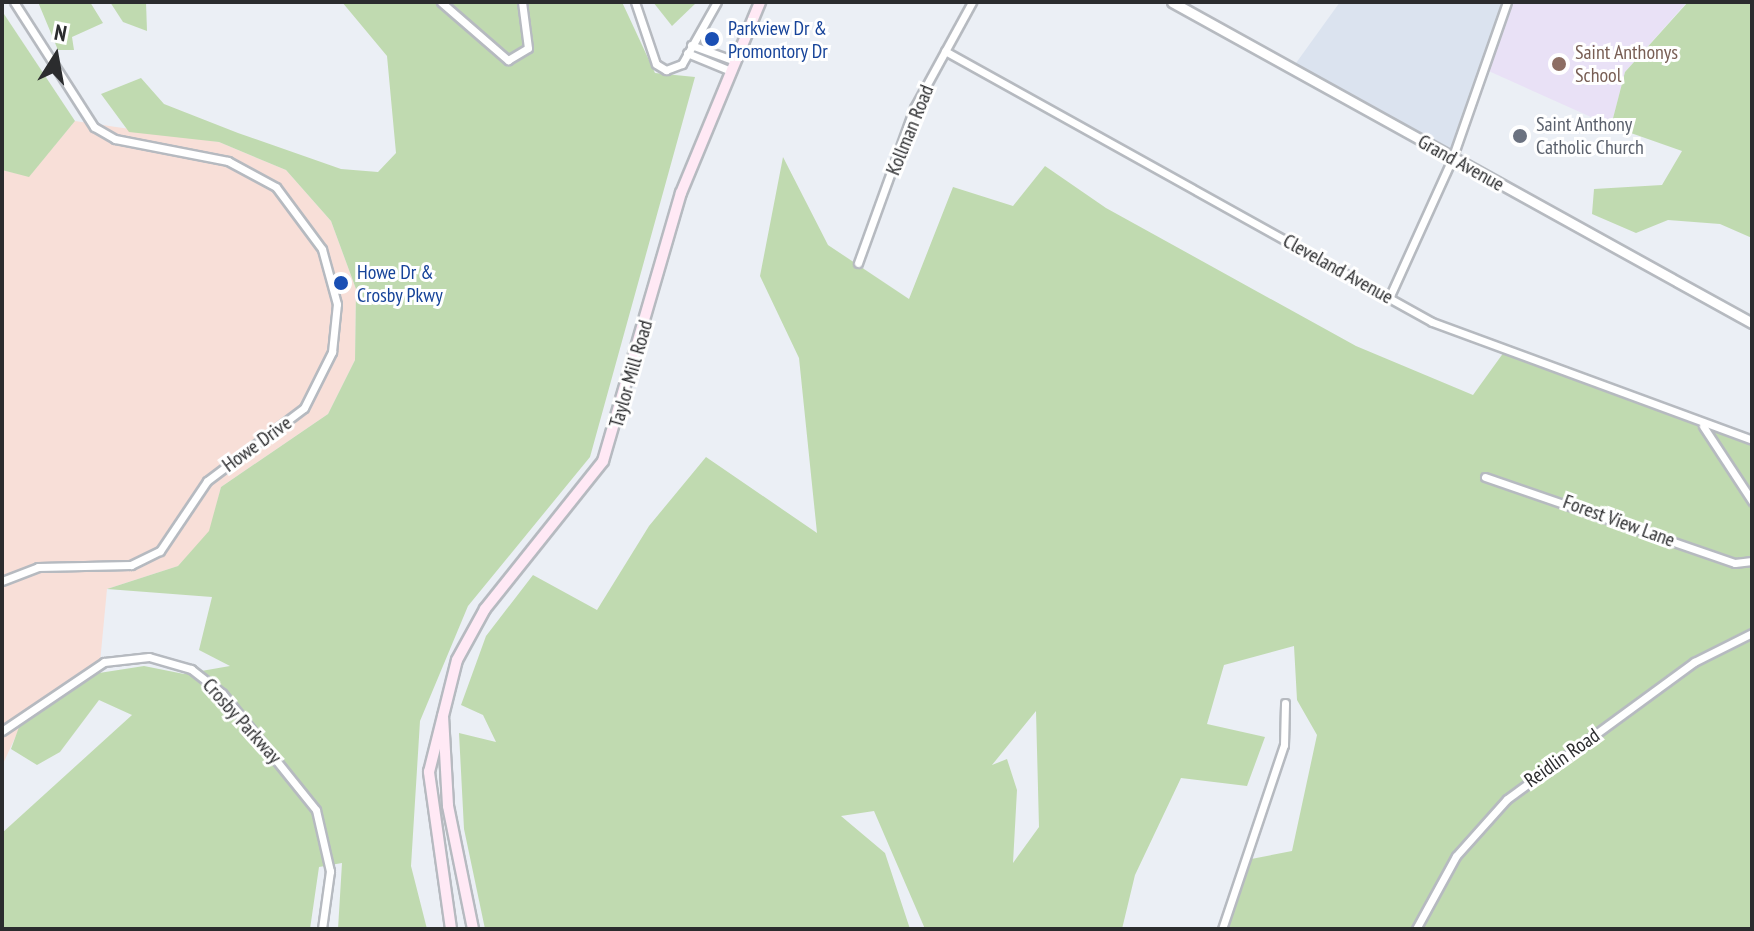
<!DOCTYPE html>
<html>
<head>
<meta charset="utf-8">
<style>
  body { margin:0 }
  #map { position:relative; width:1754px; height:931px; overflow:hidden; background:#ebeff5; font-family:"PT Sans Narrow",sans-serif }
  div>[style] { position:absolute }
  .commercial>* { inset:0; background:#f8dfd8 }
  .built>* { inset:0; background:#dbe3ef }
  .education>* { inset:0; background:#e9e1f6 }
  .green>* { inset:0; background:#c0dab0 }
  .roads { filter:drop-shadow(2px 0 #b6bac0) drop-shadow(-2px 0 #b6bac0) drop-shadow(0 2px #b6bac0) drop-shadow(0 -2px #b6bac0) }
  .minor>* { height:7px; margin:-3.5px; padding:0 3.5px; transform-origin:3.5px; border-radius:3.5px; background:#fff }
  .tertiary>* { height:9px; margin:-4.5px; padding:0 4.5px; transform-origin:4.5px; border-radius:4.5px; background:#fff }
  .secondary>* { height:10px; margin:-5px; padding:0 5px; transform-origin:5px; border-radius:5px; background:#ffe9f5 }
  .dots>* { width:22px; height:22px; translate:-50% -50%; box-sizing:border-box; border:4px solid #fff; border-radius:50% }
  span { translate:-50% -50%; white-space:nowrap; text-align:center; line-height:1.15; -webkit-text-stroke:6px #fff; paint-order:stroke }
  .transit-label { font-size:20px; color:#164399 }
  .left { translate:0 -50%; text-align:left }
  .education-label { font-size:20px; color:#785e54 }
  .worship-label { font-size:20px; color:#5b616d }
  .street-label { font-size:20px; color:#2b2c2e }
  .frame { position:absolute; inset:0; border:4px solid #2b2c2e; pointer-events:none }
  .north { position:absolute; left:16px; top:16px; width:80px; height:80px; -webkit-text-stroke:6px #fff; paint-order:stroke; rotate:11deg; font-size:22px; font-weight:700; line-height:32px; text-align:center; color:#2b2c2e }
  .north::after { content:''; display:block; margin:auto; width:28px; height:36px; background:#2b2c2e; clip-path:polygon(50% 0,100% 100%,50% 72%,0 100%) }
</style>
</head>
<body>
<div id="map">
  <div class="commercial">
    <div style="clip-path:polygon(75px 121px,219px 142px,286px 170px,331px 221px,356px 289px,355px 360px,328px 414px,221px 487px,210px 531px,178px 566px,107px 589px,99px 673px,20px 727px,2px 766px,2px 170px,29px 176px)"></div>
  </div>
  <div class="built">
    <div style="clip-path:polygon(1340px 2px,1507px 2px,1452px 159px,1291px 70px)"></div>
  </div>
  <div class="education">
    <div style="clip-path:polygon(1507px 2px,1687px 2px,1625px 72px,1611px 126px,1484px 69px)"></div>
  </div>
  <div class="green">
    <div style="clip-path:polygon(38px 2px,90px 2px,103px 23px,72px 37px,74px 50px,58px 50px)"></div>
    <div style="clip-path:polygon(110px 2px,146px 2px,147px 31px,123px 22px)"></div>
    <div style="clip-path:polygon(342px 2px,622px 2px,655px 73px,695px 77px,590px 457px,468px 606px,420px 721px,411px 866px,427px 929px,338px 929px,342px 863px,319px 867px,310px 929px,2px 929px,2px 833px,132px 715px,99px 700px,60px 752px,37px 765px,11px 749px,19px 727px,99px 673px,144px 666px,184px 674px,230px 666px,199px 650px,212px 597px,107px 589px,178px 566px,209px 531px,221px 487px,328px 414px,355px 360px,356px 289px,331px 221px,286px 170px,219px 142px,129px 132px,101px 94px,141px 78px,164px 104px,238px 133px,341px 169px,378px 172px,396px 153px,387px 56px)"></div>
    <div style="clip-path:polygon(653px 2px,697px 2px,672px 26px)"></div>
    <div style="clip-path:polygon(1688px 2px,1752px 2px,1752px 238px,1720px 224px,1668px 220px,1636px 233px,1592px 214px,1594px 189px,1662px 185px,1682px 151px,1611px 126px,1625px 72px)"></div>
    <div style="clip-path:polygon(2px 11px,75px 121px,29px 177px,2px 170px)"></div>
    <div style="clip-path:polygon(evenodd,783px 157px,828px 245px,909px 299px,953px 187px,1013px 206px,1045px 166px,1106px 208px,1356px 346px,1473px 395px,1504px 352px,1752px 440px,1752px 929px,1222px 929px,1246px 860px,1292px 851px,1317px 735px,1297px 700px,1294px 646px,1224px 665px,1207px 724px,1265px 737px,1247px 786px,1181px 778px,1135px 875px,1122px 929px,925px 929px,874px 811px,841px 816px,885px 853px,910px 929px,485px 929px,464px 829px,459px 733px,496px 742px,483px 715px,461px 705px,486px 636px,533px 575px,597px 610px,649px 526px,706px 457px,817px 533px,799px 358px,760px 276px,783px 157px,1036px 711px,1039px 827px,1013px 863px,1017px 790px,1007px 759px,992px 765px,1036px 711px)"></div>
  </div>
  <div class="roads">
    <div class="minor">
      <div style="left:441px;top:2px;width:89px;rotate:40.9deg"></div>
      <div style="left:508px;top:60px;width:23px;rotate:-31deg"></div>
      <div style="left:528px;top:48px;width:46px;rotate:-97.4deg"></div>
      <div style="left:635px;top:2px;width:65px;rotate:71.3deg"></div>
      <div style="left:656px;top:64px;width:12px;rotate:31deg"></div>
      <div style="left:666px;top:70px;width:17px;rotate:-21deg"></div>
      <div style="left:682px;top:64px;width:71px;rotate:-60.6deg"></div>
      <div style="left:691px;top:45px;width:47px;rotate:20deg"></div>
      <div style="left:945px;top:51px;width:557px;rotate:29.09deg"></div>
      <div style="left:1432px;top:322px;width:341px;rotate:20.2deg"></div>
      <div style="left:687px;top:53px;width:48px;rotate:22.2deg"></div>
      <div style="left:858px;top:263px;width:165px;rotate:-70.1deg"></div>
      <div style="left:914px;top:108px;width:121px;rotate:-61.3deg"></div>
      <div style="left:1389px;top:298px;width:153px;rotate:-65.6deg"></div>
      <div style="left:1452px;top:159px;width:166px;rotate:-70.7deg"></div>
      <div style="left:1703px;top:426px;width:90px;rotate:56.8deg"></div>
      <div style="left:1485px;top:477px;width:264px;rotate:19deg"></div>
      <div style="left:1735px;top:563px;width:17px;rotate:-7deg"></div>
      <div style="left:2px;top:581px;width:39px;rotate:-21deg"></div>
      <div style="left:38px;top:567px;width:93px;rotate:-1.2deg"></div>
      <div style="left:131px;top:565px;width:32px;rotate:-26deg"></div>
      <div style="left:160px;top:551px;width:84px;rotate:-56.1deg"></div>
      <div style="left:207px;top:481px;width:121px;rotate:-37deg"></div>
      <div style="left:304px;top:408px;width:63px;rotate:-63.4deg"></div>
      <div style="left:332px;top:352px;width:48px;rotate:-84.1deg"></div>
      <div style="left:337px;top:304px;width:57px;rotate:-105.3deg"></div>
      <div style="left:322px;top:249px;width:77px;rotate:-126.6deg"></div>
      <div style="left:276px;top:187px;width:55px;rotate:-151.6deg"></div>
      <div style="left:228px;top:161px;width:115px;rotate:-169deg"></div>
      <div style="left:115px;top:139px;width:24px;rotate:-150deg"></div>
      <div style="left:94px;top:127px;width:148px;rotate:-122.6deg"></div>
      <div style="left:2px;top:731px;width:123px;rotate:-34.1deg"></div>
      <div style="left:104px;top:662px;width:45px;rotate:-6.3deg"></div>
      <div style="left:149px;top:657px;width:44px;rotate:15.9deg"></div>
      <div style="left:191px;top:669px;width:39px;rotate:38deg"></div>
      <div style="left:222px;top:693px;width:150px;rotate:51.2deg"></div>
      <div style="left:316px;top:810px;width:63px;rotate:77.1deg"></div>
      <div style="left:330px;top:871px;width:59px;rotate:97.9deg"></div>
      <div style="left:1222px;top:929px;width:194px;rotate:-71.4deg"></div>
      <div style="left:1284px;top:745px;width:42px;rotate:-88.6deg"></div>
      <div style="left:1416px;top:929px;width:83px;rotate:-61.3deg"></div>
      <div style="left:1456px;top:856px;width:76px;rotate:-48.2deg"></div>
      <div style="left:1507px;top:799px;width:232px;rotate:-36.2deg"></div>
      <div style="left:1694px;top:662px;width:65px;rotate:-26.6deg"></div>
    </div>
    <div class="tertiary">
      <div style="left:1172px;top:2px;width:663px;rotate:28.96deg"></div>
    </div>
    <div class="secondary">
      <div style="left:443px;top:716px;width:90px;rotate:86.8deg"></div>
      <div style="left:448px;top:806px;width:126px;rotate:78.5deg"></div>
      <div style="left:451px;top:929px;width:159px;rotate:-98deg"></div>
      <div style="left:429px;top:772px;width:115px;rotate:-76deg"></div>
      <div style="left:457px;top:660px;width:58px;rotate:-61.2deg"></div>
      <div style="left:485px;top:609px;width:189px;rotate:-51.4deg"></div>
      <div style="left:603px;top:461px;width:279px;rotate:-73.8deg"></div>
      <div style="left:681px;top:193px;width:207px;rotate:-67.5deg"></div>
    </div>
  </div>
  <div class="dots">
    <div style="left:712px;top:39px;background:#1a4fb4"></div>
    <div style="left:1559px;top:64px;background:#8d6e63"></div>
    <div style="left:1520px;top:136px;background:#6b7280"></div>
    <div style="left:341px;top:283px;background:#1a4fb4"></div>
  </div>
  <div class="transit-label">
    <span class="left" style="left:728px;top:40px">Parkview Dr &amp;<br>Promontory Dr</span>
    <span class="left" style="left:357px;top:284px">Howe Dr &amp;<br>Crosby Pkwy</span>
  </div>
  <div class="education-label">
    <span class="left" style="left:1575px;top:64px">Saint Anthonys<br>School</span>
  </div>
  <div class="worship-label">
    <span class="left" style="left:1536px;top:136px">Saint Anthony<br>Catholic Church</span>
  </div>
  <div class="street-label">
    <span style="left:910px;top:130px;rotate:-68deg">Kollman Road</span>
    <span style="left:1461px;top:163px;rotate:29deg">Grand Avenue</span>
    <span style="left:1338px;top:269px;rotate:29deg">Cleveland Avenue</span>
    <span style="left:631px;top:374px;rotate:-74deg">Taylor Mill Road</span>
    <span style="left:257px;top:444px;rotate:-36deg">Howe Drive</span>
    <span style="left:1619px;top:521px;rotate:20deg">Forest View Lane</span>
    <span style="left:242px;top:721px;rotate:48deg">Crosby Parkway</span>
    <span style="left:1562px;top:758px;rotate:-35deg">Reidlin Road</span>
  </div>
  <div class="frame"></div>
  <div class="north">N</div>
</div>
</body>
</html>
